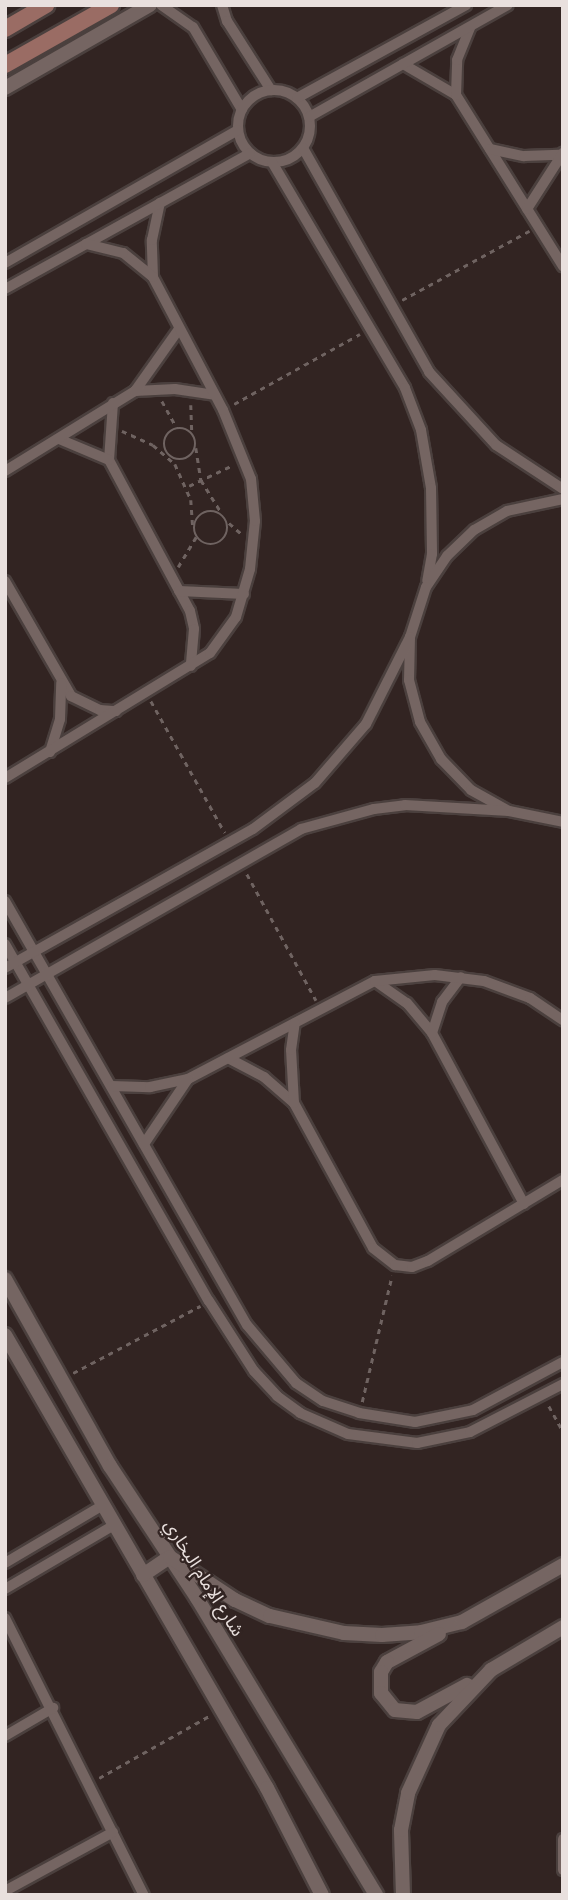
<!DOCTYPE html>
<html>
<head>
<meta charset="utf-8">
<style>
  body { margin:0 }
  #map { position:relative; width:568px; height:1900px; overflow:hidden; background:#322422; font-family:"Archivo Narrow","Noto Sans Arabic",sans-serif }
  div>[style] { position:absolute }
  .path>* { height:2.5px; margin-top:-1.25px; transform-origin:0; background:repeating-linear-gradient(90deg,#6f6361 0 5px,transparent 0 10px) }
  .path>.ring { margin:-1.25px; padding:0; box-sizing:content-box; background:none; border:2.5px solid #6f6361; border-radius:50% }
  .roads { filter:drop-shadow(2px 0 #4b403e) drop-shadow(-2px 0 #4b403e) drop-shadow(0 2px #4b403e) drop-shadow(0 -2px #4b403e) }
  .minor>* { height:10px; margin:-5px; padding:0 5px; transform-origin:5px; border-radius:5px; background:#756562 }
  .minor>.ring { margin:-5px; padding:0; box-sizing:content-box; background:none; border:10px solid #756562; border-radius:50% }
  .tertiary>* { height:14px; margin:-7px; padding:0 7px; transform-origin:7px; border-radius:7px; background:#756562 }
  .secondary>* { height:16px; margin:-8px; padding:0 8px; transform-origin:8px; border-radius:8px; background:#9a6c64 }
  span { translate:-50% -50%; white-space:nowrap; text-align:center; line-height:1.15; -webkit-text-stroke:5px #322422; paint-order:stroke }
  .street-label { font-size:18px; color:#e9e0de }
  .frame { position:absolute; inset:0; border:7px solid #e9e0de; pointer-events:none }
</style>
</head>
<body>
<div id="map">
  <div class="path">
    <div style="left:402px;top:300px;width:145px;rotate:-28.5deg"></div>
    <div style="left:162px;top:401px;width:31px;rotate:61deg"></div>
    <div style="left:234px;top:404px;width:144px;rotate:-29.1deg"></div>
    <div style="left:191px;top:405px;width:28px;rotate:88deg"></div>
    <div class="ring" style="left:164px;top:428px;width:29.5px;height:29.5px"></div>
    <div style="left:122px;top:431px;width:34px;rotate:24deg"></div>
    <div style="left:153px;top:445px;width:29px;rotate:41deg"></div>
    <div style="left:175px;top:464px;width:39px;rotate:66deg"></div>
    <div style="left:191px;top:500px;width:26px;rotate:86deg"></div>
    <div style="left:196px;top:448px;width:32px;rotate:81deg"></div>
    <div style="left:201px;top:480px;width:38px;rotate:58deg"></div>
    <div style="left:189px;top:486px;width:49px;rotate:-25.5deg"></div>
    <div class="ring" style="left:194px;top:511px;width:31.5px;height:31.5px"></div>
    <div style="left:229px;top:523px;width:18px;rotate:41deg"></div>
    <div style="left:178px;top:567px;width:35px;rotate:-59deg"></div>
    <div style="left:151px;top:701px;width:151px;rotate:60.7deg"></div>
    <div style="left:247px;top:874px;width:144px;rotate:61.3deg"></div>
    <div style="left:73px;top:1373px;width:144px;rotate:-27.8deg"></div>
    <div style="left:362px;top:1402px;width:130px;rotate:-76.7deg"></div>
    <div style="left:549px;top:1406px;width:29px;rotate:61deg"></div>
    <div style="left:99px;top:1778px;width:126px;rotate:-29.4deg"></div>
  </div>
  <div class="roads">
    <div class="minor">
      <div style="left:161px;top:5px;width:39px;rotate:35deg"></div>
      <div style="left:193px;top:27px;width:96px;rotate:59.4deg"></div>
      <div style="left:222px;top:5px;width:17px;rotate:73deg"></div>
      <div style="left:227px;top:21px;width:82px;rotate:57.5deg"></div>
      <div style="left:403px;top:64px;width:61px;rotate:30.3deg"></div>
      <div style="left:456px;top:95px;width:202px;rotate:58deg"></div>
      <div class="ring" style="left:238px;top:90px;width:62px;height:62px"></div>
      <div style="left:456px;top:95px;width:35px;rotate:-88deg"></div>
      <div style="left:457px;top:60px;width:35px;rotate:-68deg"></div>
      <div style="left:297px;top:98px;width:193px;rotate:-28.8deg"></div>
      <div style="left:309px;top:117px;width:228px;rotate:-29.4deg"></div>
      <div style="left:303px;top:148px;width:257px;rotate:60.6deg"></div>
      <div style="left:429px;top:372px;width:99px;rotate:47.5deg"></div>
      <div style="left:496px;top:445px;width:80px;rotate:33.3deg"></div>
      <div style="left:490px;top:149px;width:35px;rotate:12deg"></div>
      <div style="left:524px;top:156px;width:35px;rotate:-2deg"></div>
      <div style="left:272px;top:162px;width:262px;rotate:59.5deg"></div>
      <div style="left:405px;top:388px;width:45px;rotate:69.1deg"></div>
      <div style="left:421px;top:430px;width:59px;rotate:80.2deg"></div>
      <div style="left:431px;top:488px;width:66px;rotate:89.1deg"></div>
      <div style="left:432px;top:554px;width:27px;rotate:100deg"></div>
      <div style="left:527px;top:209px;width:67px;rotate:-57.3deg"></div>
      <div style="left:5px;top:263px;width:268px;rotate:-29.7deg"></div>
      <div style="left:153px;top:277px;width:37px;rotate:-92deg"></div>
      <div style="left:152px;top:240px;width:38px;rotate:-78deg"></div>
      <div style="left:5px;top:289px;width:280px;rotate:-29deg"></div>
      <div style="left:135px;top:391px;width:40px;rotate:-2.9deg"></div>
      <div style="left:175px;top:389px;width:40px;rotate:8.5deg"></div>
      <div style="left:113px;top:403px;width:57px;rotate:94deg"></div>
      <div style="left:109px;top:460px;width:171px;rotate:61.8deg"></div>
      <div style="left:190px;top:611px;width:18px;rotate:77deg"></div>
      <div style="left:194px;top:629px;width:37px;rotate:95deg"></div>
      <div style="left:59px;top:439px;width:54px;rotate:22.8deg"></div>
      <div style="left:5px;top:471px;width:153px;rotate:-31.6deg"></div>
      <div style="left:135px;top:391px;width:76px;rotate:-54.6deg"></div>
      <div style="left:563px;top:499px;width:57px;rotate:167.9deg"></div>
      <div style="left:507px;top:511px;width:38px;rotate:150deg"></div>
      <div style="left:474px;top:530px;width:37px;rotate:136deg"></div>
      <div style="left:447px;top:556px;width:37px;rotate:124deg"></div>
      <div style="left:426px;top:587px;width:52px;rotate:107.7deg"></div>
      <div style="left:410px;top:637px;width:43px;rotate:91.3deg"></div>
      <div style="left:409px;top:680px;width:43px;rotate:75.3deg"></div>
      <div style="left:420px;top:722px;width:43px;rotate:60.4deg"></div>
      <div style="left:441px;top:759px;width:43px;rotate:45.9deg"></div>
      <div style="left:471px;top:790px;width:43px;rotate:28.9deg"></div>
      <div style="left:509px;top:811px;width:55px;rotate:11.5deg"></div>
      <div style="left:5px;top:581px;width:133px;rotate:60.1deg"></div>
      <div style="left:71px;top:696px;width:32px;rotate:26deg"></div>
      <div style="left:100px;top:710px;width:16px;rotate:4deg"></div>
      <div style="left:179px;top:591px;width:65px;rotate:2.6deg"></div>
      <div style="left:50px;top:752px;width:34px;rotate:-73deg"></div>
      <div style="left:60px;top:719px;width:36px;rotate:-88deg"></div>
      <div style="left:5px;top:778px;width:240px;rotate:-31.4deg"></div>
      <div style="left:210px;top:653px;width:44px;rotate:-54.2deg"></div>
      <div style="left:236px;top:617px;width:50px;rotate:-73.7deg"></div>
      <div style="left:250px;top:569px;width:48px;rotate:-84.1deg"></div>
      <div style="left:255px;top:521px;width:42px;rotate:-95.4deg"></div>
      <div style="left:251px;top:479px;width:74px;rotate:-112.1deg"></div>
      <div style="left:223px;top:410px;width:150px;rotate:-117.8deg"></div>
      <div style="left:153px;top:277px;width:38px;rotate:-141deg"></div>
      <div style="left:123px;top:253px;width:38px;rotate:-166deg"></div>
      <div style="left:5px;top:901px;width:488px;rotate:60.3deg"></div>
      <div style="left:247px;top:1325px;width:76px;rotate:49.8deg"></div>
      <div style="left:296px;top:1383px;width:32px;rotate:34deg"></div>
      <div style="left:323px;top:1401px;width:38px;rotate:18deg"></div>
      <div style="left:359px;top:1413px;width:57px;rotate:9.1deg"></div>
      <div style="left:415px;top:1422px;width:59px;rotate:-11.7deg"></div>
      <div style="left:473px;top:1410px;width:102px;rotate:-28.1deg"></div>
      <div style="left:5px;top:944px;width:411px;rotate:60.3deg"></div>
      <div style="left:209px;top:1301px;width:83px;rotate:57.3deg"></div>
      <div style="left:254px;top:1371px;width:34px;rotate:47deg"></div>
      <div style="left:277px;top:1396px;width:29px;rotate:36deg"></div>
      <div style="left:300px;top:1413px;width:52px;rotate:23.6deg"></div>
      <div style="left:348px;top:1434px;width:70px;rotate:7.4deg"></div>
      <div style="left:417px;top:1443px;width:54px;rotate:-11.7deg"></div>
      <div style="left:470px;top:1432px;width:105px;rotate:-27.3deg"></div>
      <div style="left:5px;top:968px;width:284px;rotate:-29.3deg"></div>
      <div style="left:253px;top:829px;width:77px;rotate:-36.6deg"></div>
      <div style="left:315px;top:783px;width:78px;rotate:-49.2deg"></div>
      <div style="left:366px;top:724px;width:97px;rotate:-63.2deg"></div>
      <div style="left:375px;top:981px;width:39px;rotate:35deg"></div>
      <div style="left:407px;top:1003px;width:39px;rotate:50deg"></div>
      <div style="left:432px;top:1033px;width:194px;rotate:61.7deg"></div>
      <div style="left:5px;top:998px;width:341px;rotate:-29.7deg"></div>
      <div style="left:301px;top:829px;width:76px;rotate:-15.3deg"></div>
      <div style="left:374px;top:809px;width:31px;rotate:-7deg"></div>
      <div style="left:405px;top:805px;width:104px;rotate:3.3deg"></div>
      <div style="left:432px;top:1033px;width:33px;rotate:-72deg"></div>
      <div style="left:442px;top:1002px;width:31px;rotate:-53deg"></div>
      <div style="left:228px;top:1058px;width:41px;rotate:27.8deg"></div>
      <div style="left:264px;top:1077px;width:40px;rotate:41deg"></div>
      <div style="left:294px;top:1103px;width:165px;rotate:61.4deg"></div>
      <div style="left:373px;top:1248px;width:28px;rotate:38deg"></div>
      <div style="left:395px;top:1265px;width:17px;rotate:7deg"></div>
      <div style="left:412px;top:1267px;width:17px;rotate:-21deg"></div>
      <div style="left:428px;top:1261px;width:157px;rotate:-31deg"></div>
      <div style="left:112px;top:1086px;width:38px;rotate:2deg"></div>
      <div style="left:150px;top:1087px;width:39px;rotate:-12deg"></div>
      <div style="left:188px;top:1079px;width:211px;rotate:-27.7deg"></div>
      <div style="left:375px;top:981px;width:60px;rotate:-5.7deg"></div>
      <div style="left:435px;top:975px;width:49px;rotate:7deg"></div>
      <div style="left:484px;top:981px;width:49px;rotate:20.3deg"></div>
      <div style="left:530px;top:998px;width:40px;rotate:34deg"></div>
      <div style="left:294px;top:1103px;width:53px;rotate:-93.2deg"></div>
      <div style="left:291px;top:1050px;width:27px;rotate:-82deg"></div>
      <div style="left:144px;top:1144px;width:78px;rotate:-55.9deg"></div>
      <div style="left:5px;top:1563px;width:114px;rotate:-30.6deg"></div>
      <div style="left:5px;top:1589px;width:126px;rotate:-30.4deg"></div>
      <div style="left:5px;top:1618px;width:310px;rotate:63.4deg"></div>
      <div style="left:5px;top:1736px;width:56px;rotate:-30.3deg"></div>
      <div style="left:563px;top:1839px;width:31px;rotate:90deg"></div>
      <div style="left:5px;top:1891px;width:123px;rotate:-28.6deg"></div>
    </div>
    <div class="tertiary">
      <div style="left:5px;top:88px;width:167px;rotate:-29.8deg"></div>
      <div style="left:5px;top:1279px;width:214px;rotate:60.7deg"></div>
      <div style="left:110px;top:1466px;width:158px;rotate:56.6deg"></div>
      <div style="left:197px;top:1598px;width:347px;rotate:58.9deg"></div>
      <div style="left:5px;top:1335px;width:523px;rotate:59.96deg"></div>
      <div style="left:267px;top:1788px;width:120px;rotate:62.8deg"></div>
      <div style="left:143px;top:1575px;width:32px;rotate:-34deg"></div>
      <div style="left:170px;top:1557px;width:78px;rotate:33.5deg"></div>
      <div style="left:235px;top:1600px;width:38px;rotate:25deg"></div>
      <div style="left:270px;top:1616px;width:76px;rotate:12.9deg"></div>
      <div style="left:344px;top:1633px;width:38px;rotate:3deg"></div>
      <div style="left:382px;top:1635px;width:39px;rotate:-4deg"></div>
      <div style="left:421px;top:1632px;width:42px;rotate:-13.7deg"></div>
      <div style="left:462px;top:1622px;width:116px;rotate:-29.4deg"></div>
      <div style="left:439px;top:1634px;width:59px;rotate:151.7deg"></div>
      <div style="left:387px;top:1662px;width:12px;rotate:121deg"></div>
      <div style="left:381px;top:1672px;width:21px;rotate:90deg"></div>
      <div style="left:381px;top:1693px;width:22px;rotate:51deg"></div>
      <div style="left:395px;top:1710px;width:22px;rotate:5deg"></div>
      <div style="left:417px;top:1712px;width:57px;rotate:-28.4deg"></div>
      <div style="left:403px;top:1895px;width:65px;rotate:-91.8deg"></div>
      <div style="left:401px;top:1830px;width:38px;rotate:-79deg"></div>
      <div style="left:408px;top:1793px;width:75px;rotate:-65.5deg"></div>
      <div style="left:439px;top:1725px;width:76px;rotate:-46.6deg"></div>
      <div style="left:491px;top:1670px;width:84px;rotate:-30.8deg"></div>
    </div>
    <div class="secondary">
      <div style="left:5px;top:29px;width:48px;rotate:-30.3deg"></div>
      <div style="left:5px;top:65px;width:122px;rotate:-29.5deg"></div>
    </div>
  </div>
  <div class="street-label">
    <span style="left:204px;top:1578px;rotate:58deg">شارع الإمام البخاري</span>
  </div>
  <div class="frame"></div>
</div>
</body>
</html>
